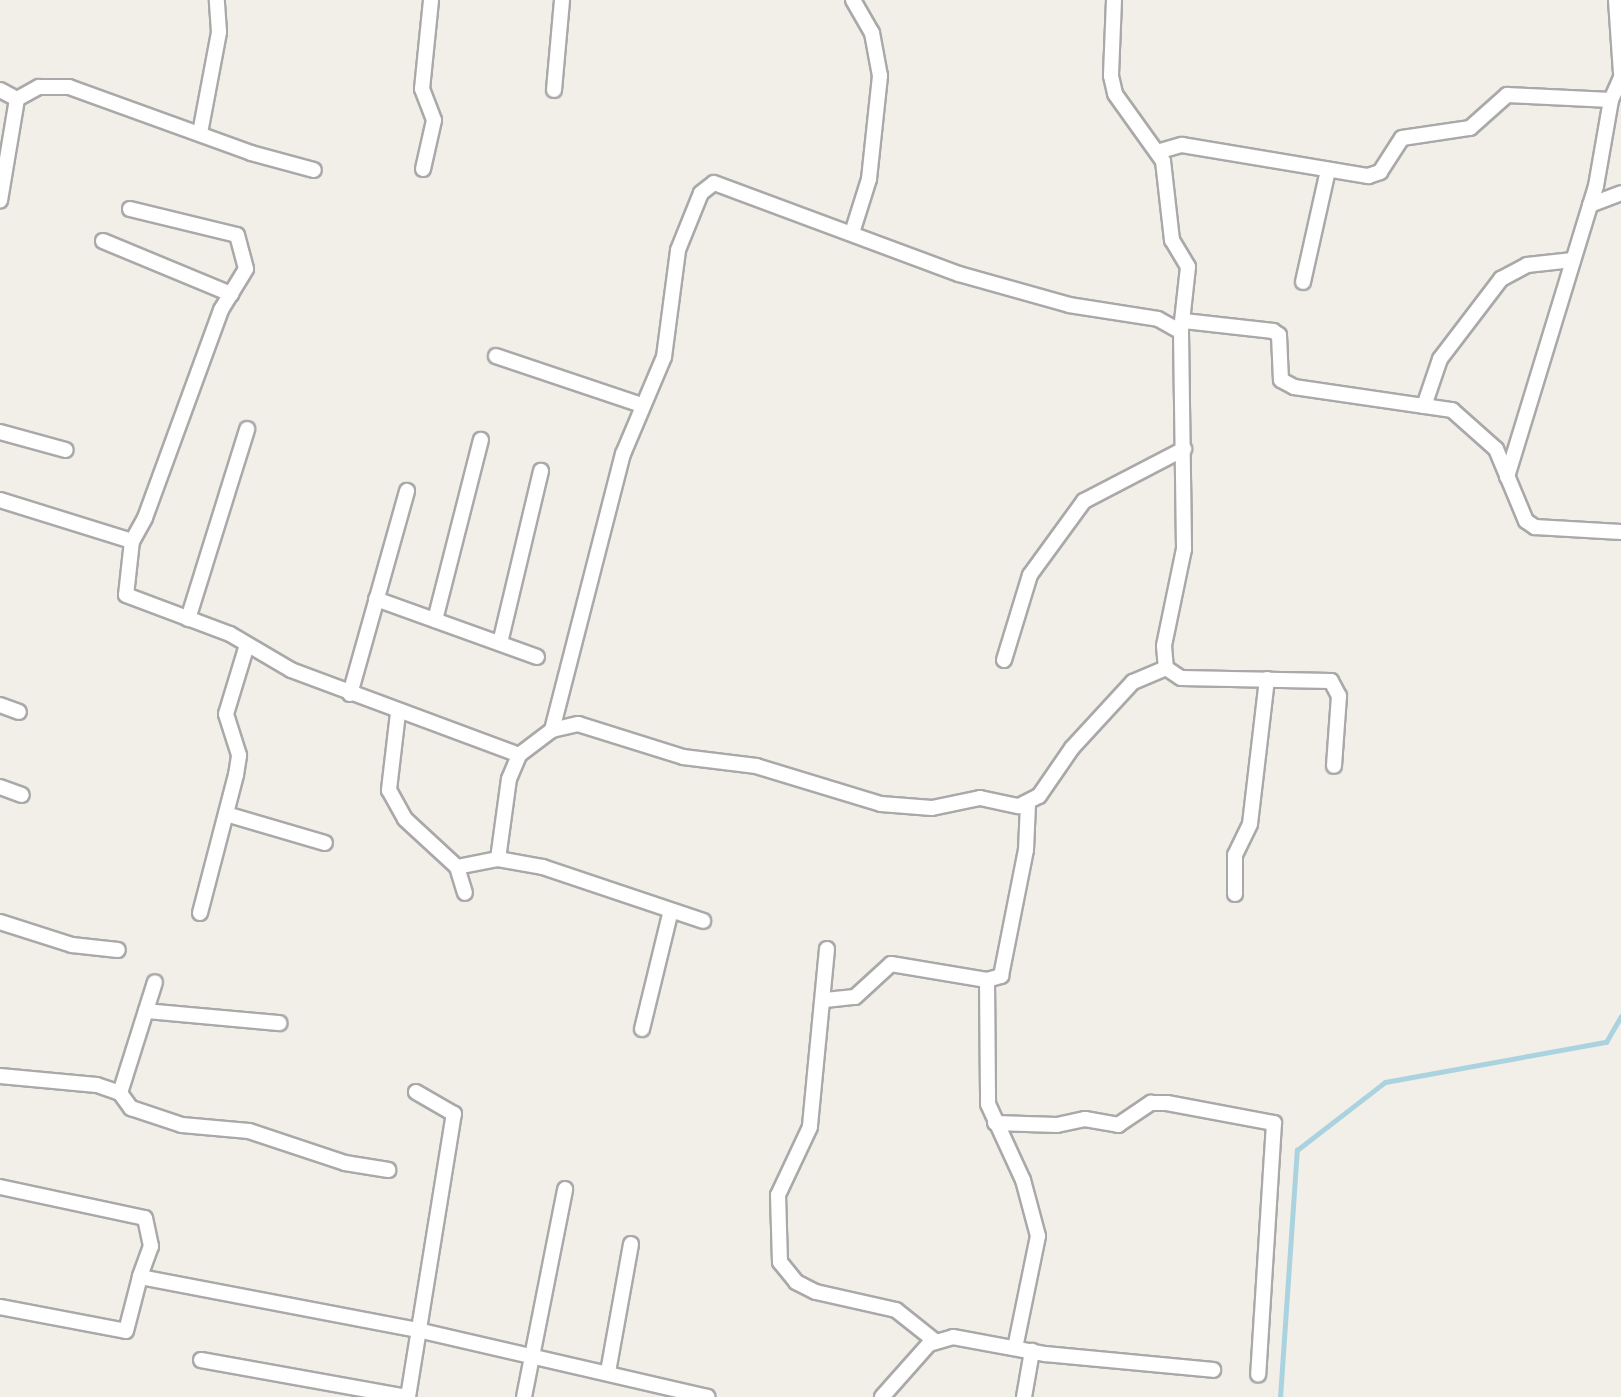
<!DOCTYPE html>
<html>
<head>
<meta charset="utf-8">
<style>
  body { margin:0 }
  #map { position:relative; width:1621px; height:1397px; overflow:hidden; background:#f2efe9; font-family:"Public Sans",sans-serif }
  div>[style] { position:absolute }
  .stream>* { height:5px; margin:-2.5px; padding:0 2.5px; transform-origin:2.5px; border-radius:2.5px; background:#aad3df }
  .roads { filter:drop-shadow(2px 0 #a9a9a9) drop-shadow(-2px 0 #a9a9a9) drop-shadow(0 2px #a9a9a9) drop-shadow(0 -2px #a9a9a9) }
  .street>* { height:14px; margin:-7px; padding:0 7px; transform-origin:7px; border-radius:7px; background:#fff }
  span { translate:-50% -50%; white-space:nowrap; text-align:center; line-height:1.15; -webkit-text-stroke:5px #fff; paint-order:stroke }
</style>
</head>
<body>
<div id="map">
  <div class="stream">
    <div style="left:1280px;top:1397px;width:248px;rotate:-86.1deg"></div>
    <div style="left:1297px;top:1150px;width:111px;rotate:-37.7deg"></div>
    <div style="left:1385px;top:1082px;width:225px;rotate:-10.3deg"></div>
    <div style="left:1606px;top:1042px;width:30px;rotate:-60deg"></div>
  </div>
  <div class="roads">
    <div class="street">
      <div style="left:1114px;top:0;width:76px;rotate:92.3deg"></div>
      <div style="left:1111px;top:76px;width:18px;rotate:77deg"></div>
      <div style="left:1115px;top:94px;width:82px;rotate:54.4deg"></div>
      <div style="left:1163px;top:161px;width:80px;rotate:83.5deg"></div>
      <div style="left:1172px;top:240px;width:31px;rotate:59deg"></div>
      <div style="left:1188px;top:267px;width:63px;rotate:96.3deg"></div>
      <div style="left:1616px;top:0;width:73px;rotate:86.1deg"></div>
      <div style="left:0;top:90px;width:19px;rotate:28deg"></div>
      <div style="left:17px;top:99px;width:103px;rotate:99.5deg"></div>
      <div style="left:554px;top:90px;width:90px;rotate:-84.9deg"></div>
      <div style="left:17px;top:99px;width:25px;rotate:-29deg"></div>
      <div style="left:39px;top:87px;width:30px"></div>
      <div style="left:69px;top:87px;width:194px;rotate:19.9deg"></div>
      <div style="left:251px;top:153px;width:65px;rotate:15.1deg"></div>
      <div style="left:200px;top:133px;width:103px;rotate:-79.3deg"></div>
      <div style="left:219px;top:32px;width:32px;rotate:-94deg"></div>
      <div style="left:1157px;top:152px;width:26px;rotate:-16deg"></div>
      <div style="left:1182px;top:145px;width:189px;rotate:9.5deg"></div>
      <div style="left:1368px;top:176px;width:13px;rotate:-18deg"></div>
      <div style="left:1380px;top:172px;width:40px;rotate:-57.1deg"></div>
      <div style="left:1402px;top:138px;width:69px;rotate:-8.4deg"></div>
      <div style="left:1470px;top:128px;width:50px;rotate:-41.7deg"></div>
      <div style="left:1507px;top:95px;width:104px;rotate:2.8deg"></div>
      <div style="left:423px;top:169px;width:50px;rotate:-77.3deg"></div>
      <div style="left:434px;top:120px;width:33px;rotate:-111deg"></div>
      <div style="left:422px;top:89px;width:89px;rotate:-84.2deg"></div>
      <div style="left:1590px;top:205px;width:33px;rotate:-21deg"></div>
      <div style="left:130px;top:209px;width:110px;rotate:13.7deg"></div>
      <div style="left:237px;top:235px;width:35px;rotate:75deg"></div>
      <div style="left:246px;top:269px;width:48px;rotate:121.4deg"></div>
      <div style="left:221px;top:310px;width:221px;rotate:110.1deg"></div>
      <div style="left:145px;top:518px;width:26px;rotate:119deg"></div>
      <div style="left:852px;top:233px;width:57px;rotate:-72.5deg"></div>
      <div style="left:869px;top:179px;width:104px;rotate:-83.9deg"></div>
      <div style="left:880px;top:76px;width:44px;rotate:-100.5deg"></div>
      <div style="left:872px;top:33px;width:38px;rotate:-120deg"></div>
      <div style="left:103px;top:241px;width:139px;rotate:22.5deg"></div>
      <div style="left:1303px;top:282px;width:115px;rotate:-77.4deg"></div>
      <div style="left:1184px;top:321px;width:90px;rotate:6.4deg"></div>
      <div style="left:1273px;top:331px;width:7px;rotate:34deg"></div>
      <div style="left:1279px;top:335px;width:45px;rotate:87.5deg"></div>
      <div style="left:1281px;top:380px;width:15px;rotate:28deg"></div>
      <div style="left:1294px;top:387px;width:160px;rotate:8.3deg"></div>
      <div style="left:1452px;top:410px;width:59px;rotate:41.6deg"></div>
      <div style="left:1496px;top:449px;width:78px;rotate:67.4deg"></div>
      <div style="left:1526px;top:521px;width:11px;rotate:34deg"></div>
      <div style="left:1535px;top:527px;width:86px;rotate:3.3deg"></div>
      <div style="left:496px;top:356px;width:154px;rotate:18.6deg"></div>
      <div style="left:1424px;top:406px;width:50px;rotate:-71.2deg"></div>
      <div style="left:1440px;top:359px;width:101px;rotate:-52.7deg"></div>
      <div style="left:1501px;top:279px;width:30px;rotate:-28deg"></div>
      <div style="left:1527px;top:265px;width:46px;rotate:-6.2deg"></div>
      <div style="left:0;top:432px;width:68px;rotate:15.3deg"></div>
      <div style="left:1507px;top:477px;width:304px;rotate:-73deg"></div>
      <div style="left:1596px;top:186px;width:87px;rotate:-80.1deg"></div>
      <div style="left:1611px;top:100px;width:24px;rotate:-66deg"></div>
      <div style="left:0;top:500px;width:138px;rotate:17.3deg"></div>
      <div style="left:132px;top:541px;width:54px;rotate:96.3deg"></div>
      <div style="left:126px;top:595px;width:111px;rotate:20.6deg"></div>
      <div style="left:230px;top:634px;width:71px;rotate:30.5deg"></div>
      <div style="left:291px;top:670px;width:243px;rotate:20.4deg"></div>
      <div style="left:376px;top:599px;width:171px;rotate:19.8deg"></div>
      <div style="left:188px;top:619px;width:199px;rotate:-72.7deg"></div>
      <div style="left:435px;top:620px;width:186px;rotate:-75.7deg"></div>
      <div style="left:500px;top:643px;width:177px;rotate:-76.6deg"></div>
      <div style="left:1004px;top:660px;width:89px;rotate:-73deg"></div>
      <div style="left:1030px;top:575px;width:92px;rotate:-53.9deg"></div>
      <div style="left:1084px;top:501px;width:113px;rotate:-27.5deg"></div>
      <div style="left:350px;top:694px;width:211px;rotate:-74.3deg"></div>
      <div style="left:0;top:705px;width:20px;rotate:20deg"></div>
      <div style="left:398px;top:713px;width:78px;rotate:96.7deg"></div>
      <div style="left:389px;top:790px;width:33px;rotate:61deg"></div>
      <div style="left:405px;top:819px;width:71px;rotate:42.7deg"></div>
      <div style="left:457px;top:867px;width:27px;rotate:73deg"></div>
      <div style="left:552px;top:730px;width:285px;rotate:-75.6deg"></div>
      <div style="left:623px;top:454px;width:105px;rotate:-67.1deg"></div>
      <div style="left:664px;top:357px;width:108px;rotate:-82.5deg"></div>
      <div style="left:678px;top:250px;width:61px;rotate:-68deg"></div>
      <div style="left:701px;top:193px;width:16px;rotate:-38deg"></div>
      <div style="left:714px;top:183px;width:261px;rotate:20.4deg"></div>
      <div style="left:959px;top:274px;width:114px;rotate:15.7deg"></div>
      <div style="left:1069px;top:305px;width:90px;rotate:8.9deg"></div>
      <div style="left:1158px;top:319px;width:26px;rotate:29deg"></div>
      <div style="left:1181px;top:332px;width:217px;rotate:89.2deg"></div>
      <div style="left:1184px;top:549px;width:99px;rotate:101.7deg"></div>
      <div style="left:1164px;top:646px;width:22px;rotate:85deg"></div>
      <div style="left:1166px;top:668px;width:18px;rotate:34deg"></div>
      <div style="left:1181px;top:678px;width:150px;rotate:1.1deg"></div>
      <div style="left:1331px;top:681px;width:17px;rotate:62deg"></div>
      <div style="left:1339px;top:696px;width:70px;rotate:94.1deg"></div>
      <div style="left:0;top:787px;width:23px;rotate:20deg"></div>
      <div style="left:226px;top:814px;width:103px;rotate:16.3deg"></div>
      <div style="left:498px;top:859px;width:81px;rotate:-82.2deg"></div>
      <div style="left:509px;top:779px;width:26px;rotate:-67deg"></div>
      <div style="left:519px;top:755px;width:41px;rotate:-37.1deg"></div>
      <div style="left:552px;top:730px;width:27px;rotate:-13deg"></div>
      <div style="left:578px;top:724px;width:110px;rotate:17.4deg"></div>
      <div style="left:683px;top:757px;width:74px;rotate:7deg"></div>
      <div style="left:756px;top:766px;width:131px;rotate:16.9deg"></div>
      <div style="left:881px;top:804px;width:51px;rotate:4.5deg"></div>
      <div style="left:932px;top:808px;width:49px;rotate:-11.8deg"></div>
      <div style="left:980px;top:798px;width:40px;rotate:12deg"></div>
      <div style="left:1019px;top:806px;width:22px;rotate:-27deg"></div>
      <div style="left:1039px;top:796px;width:58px;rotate:-55.5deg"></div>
      <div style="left:1072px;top:748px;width:90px;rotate:-47.3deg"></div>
      <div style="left:1133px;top:682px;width:36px;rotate:-23deg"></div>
      <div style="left:457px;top:867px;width:42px;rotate:-11deg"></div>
      <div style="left:498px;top:859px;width:46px;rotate:10.1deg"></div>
      <div style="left:543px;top:867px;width:169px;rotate:18.6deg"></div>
      <div style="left:1235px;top:894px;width:39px;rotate:-90deg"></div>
      <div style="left:1235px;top:855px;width:34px;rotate:-64deg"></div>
      <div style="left:1250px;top:824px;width:146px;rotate:-83.3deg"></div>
      <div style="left:200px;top:913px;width:143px;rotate:-75.4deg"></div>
      <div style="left:236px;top:775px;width:20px;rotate:-81deg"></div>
      <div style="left:239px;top:755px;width:43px;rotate:-107.6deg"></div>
      <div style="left:226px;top:714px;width:72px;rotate:-73.1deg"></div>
      <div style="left:0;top:922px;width:76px;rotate:17.7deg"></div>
      <div style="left:72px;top:945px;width:46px;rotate:6.2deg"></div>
      <div style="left:827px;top:949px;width:179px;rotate:95.5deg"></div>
      <div style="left:810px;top:1127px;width:75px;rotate:115.2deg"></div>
      <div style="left:778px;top:1195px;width:67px;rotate:88.3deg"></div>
      <div style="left:780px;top:1262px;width:26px;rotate:51deg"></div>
      <div style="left:796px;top:1282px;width:22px;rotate:27deg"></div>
      <div style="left:816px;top:1292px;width:82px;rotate:12.7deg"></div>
      <div style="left:896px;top:1310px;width:50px;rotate:38.5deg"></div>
      <div style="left:987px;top:980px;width:124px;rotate:89.5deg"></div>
      <div style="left:988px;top:1104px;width:84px;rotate:65.3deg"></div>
      <div style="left:1023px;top:1180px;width:58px;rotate:75deg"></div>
      <div style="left:1038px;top:1236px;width:114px;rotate:101.6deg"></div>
      <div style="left:825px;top:1000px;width:30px;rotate:-6deg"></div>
      <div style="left:855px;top:997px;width:49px;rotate:-42.5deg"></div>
      <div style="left:891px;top:964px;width:97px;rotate:9.5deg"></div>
      <div style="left:987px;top:980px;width:15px;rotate:-16deg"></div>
      <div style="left:1001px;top:976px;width:128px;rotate:-78.8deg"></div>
      <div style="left:1026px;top:850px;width:46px;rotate:-87.5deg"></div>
      <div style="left:146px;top:1011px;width:134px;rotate:5.2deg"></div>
      <div style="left:642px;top:1029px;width:118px;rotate:-76.3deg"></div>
      <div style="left:0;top:1076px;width:97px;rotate:5.3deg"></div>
      <div style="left:97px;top:1085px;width:24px;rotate:19deg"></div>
      <div style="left:120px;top:1093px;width:19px;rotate:54deg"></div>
      <div style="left:131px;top:1108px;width:54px;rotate:18.4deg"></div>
      <div style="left:182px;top:1125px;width:67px;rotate:5.1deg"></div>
      <div style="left:249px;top:1131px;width:101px;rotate:18.4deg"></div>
      <div style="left:345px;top:1163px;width:44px;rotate:9.2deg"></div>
      <div style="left:120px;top:1093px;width:116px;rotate:-72.5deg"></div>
      <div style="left:995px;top:1123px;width:62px;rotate:1.8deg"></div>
      <div style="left:1057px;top:1125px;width:29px;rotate:-12deg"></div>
      <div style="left:1085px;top:1119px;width:34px;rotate:10deg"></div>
      <div style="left:1118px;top:1125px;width:40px;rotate:-34deg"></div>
      <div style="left:1151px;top:1103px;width:16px"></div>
      <div style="left:1167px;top:1103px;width:109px;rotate:10.6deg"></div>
      <div style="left:1274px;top:1123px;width:252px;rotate:93.6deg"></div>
      <div style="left:0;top:1187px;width:148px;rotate:12.1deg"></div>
      <div style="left:145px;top:1218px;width:29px;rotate:78deg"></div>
      <div style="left:151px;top:1246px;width:33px;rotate:110deg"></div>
      <div style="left:0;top:1307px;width:128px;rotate:10.8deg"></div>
      <div style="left:126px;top:1331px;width:56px;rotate:-75.5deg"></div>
      <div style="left:140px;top:1277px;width:287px;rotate:10.8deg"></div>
      <div style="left:422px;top:1331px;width:293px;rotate:13deg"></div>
      <div style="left:201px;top:1360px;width:209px;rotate:10.2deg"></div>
      <div style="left:608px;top:1372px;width:130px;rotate:-79.8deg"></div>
      <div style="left:408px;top:1397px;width:287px;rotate:-80.8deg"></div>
      <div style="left:454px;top:1114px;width:44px;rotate:-149.9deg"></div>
      <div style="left:524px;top:1397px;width:212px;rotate:-78.8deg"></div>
      <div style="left:882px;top:1397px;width:71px;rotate:-48.4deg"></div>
      <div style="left:929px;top:1344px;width:25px;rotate:-16deg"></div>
      <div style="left:953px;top:1337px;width:94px;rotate:10.5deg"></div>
      <div style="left:1045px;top:1354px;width:169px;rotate:5.4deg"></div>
      <div style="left:1024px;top:1397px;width:47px;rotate:-80.1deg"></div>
    </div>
  </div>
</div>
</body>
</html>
